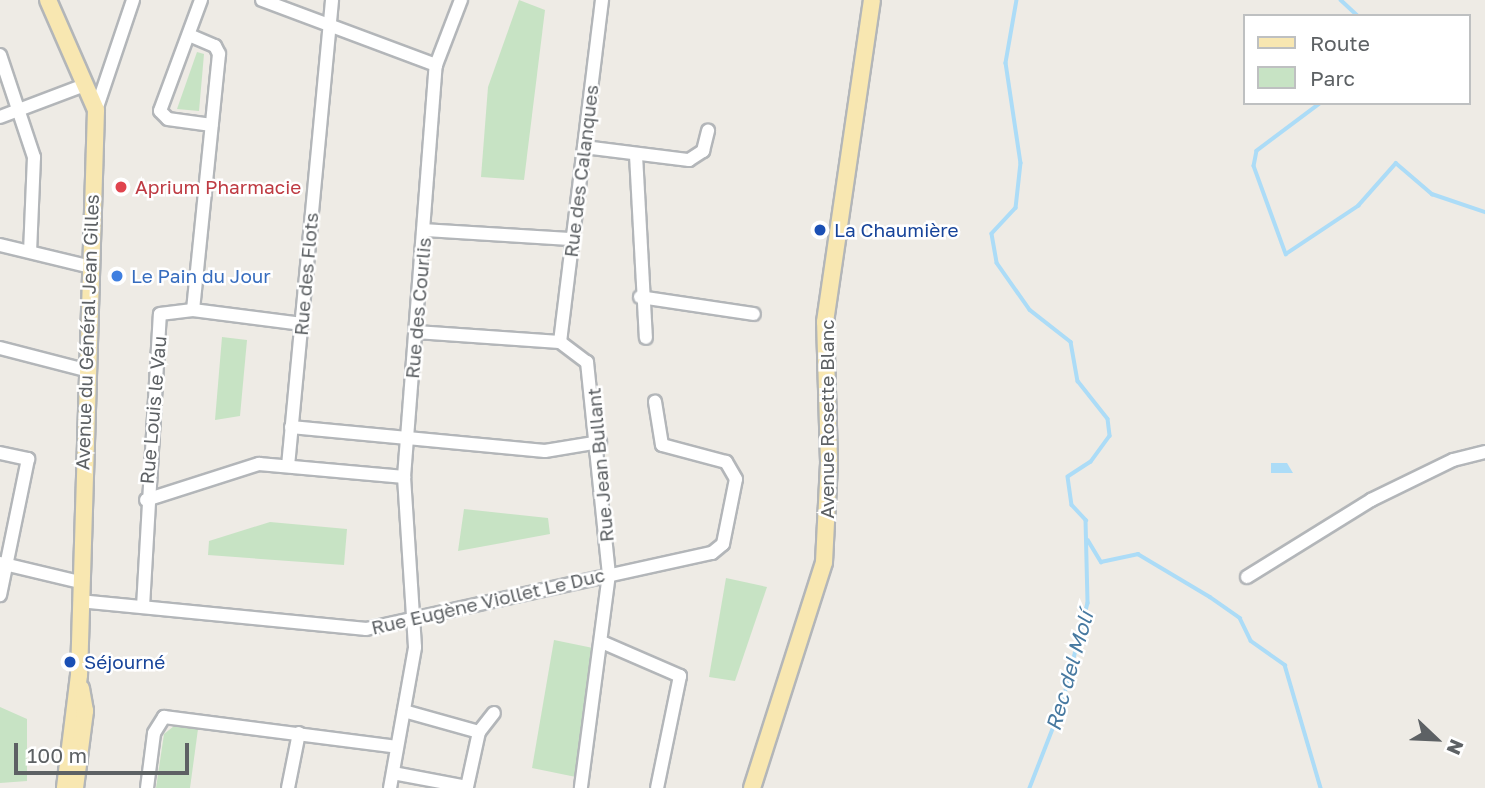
<!DOCTYPE html>
<html>
<head>
<meta charset="utf-8">
<style>
  body { margin:0 }
  #map { position:relative; width:1485px; height:788px; overflow:hidden; background:#eeebe5; font-family:"Golos Text",sans-serif }
  div>[style] { position:absolute }
  .green>* { inset:0; background:#c7e3c4 }
  .water>* { inset:0; background:#acdcf7 }
  .stream>* { height:3.5px; margin:-1.75px; padding:0 1.75px; transform-origin:1.75px; border-radius:1.75px; background:#acdcf7 }
  .roads { filter:drop-shadow(2px 0 #b3b6b9) drop-shadow(-2px 0 #b3b6b9) drop-shadow(0 2px #b3b6b9) drop-shadow(0 -2px #b3b6b9) }
  .minor>* { height:12px; margin:-6px; padding:0 6px; transform-origin:6px; border-radius:6px; background:#fff }
  .major>* { height:16px; margin:-8px; padding:0 8px; transform-origin:8px; border-radius:8px; background:#f8e7b1 }
  .dots>* { width:19px; height:19px; translate:-50% -50%; box-sizing:border-box; border:4px solid #fff; border-radius:50% }
  span { translate:-50% -50%; white-space:nowrap; text-align:center; line-height:1.15; -webkit-text-stroke:5px #fff; paint-order:stroke }
  .street-label { font-size:19px; color:#5d6164 }
  .health-label { font-size:19px; color:#be3a42 }
  .left { translate:0 -50%; text-align:left }
  .transit-label { font-size:19px; color:#164399 }
  .shop-label { font-size:19px; color:#366cbe }
  .water-label { font-size:21px; color:#4779a0; font-style:italic }
  .legend { position:absolute; left:1243px; top:14px; width:228px; height:91px; box-sizing:border-box; background:#fff; border:2px solid #bec0c1; margin:0; padding:9px 12px; list-style:none; font-size:21px; color:#5d6164 }
  .legend li { display:flex; align-items:center; gap:14px; height:35px }
  .legend b { width:35px; border:2px solid #bec0c1 }
  .north { position:absolute; left:1401px; top:704px; width:70px; height:70px; -webkit-text-stroke:5px #fff; paint-order:stroke; rotate:113deg; font-size:19px; font-weight:700; line-height:28px; text-align:center; color:#5d6164 }
  .north::after { content:''; display:block; margin:auto; width:24px; height:32px; background:#5d6164; clip-path:polygon(50% 0,100% 100%,50% 72%,0 100%) }
  .scale { position:absolute; left:14px; top:743px; width:175px; height:32px; box-sizing:border-box; border:4px solid #5d6164; border-top:0; padding-left:9px; font-size:21px; line-height:24px; white-space:nowrap; color:#5d6164; -webkit-text-stroke:5px #fff; paint-order:stroke }
</style>
</head>
<body>
<div id="map">
  <div class="green">
    <div style="clip-path:polygon(519px 0,545px 10px,524px 180px,481px 177px,488px 87px)"></div>
    <div style="clip-path:polygon(197px 52px,204px 54px,199px 111px,177px 109px)"></div>
    <div style="clip-path:polygon(222px 337px,247px 340px,240px 416px,215px 420px)"></div>
    <div style="clip-path:polygon(464px 509px,548px 518px,550px 534px,458px 551px)"></div>
    <div style="clip-path:polygon(270px 522px,347px 529px,344px 565px,208px 555px,209px 541px)"></div>
    <div style="clip-path:polygon(726px 578px,767px 587px,735px 681px,709px 677px)"></div>
    <div style="clip-path:polygon(554px 640px,593px 648px,576px 777px,532px 768px)"></div>
    <div style="clip-path:polygon(0 707px,27px 719px,27px 781px,0 783px)"></div>
    <div style="clip-path:polygon(174px 726px,198px 729px,190px 788px,156px 788px,164px 734px)"></div>
  </div>
  <div class="water">
    <div style="clip-path:polygon(1271px 463px,1287px 463px,1293px 473px,1271px 473px)"></div>
  </div>
  <div class="stream">
    <div style="left:1017px;top:0;width:64px;rotate:99.9deg"></div>
    <div style="left:1006px;top:63px;width:101px;rotate:81.5deg"></div>
    <div style="left:1021px;top:163px;width:45px;rotate:96.3deg"></div>
    <div style="left:1016px;top:208px;width:35px;rotate:133deg"></div>
    <div style="left:992px;top:234px;width:29px;rotate:80deg"></div>
    <div style="left:997px;top:263px;width:57px;rotate:54.9deg"></div>
    <div style="left:1030px;top:310px;width:52px;rotate:38deg"></div>
    <div style="left:1071px;top:342px;width:40px;rotate:80deg"></div>
    <div style="left:1078px;top:381px;width:48px;rotate:51.7deg"></div>
    <div style="left:1108px;top:419px;width:17px;rotate:83deg"></div>
    <div style="left:1110px;top:436px;width:32px;rotate:126deg"></div>
    <div style="left:1091px;top:462px;width:27px;rotate:147deg"></div>
    <div style="left:1068px;top:477px;width:28px;rotate:82deg"></div>
    <div style="left:1072px;top:505px;width:21px;rotate:47deg"></div>
    <div style="left:1086px;top:520px;width:83px;rotate:88.6deg"></div>
    <div style="left:1088px;top:603px;width:106px;rotate:104.2deg"></div>
    <div style="left:1062px;top:706px;width:88px;rotate:111.3deg"></div>
    <div style="left:1341px;top:0;width:23px;rotate:43deg"></div>
    <div style="left:1321px;top:103px;width:80px;rotate:143.1deg"></div>
    <div style="left:1257px;top:151px;width:15px;rotate:101deg"></div>
    <div style="left:1254px;top:166px;width:94px;rotate:70deg"></div>
    <div style="left:1286px;top:254px;width:87px;rotate:-33.7deg"></div>
    <div style="left:1358px;top:206px;width:57px;rotate:-48.5deg"></div>
    <div style="left:1396px;top:163px;width:48px;rotate:40.7deg"></div>
    <div style="left:1432px;top:194px;width:56px;rotate:18.8deg"></div>
    <div style="left:1088px;top:540px;width:26px;rotate:59deg"></div>
    <div style="left:1101px;top:562px;width:38px;rotate:-12deg"></div>
    <div style="left:1138px;top:554px;width:84px;rotate:30.8deg"></div>
    <div style="left:1210px;top:597px;width:37px;rotate:35deg"></div>
    <div style="left:1240px;top:618px;width:25px;rotate:64deg"></div>
    <div style="left:1251px;top:641px;width:42px;rotate:35.2deg"></div>
    <div style="left:1285px;top:665px;width:128px;rotate:73.7deg"></div>
  </div>
  <div class="roads">
    <div class="minor">
      <div style="left:201px;top:0;width:118px;rotate:110.3deg"></div>
      <div style="left:160px;top:111px;width:11px;rotate:45deg"></div>
      <div style="left:168px;top:119px;width:44px;rotate:7.8deg"></div>
      <div style="left:262px;top:0;width:186px;rotate:20.5deg"></div>
      <div style="left:189px;top:35px;width:28px;rotate:23deg"></div>
      <div style="left:215px;top:46px;width:9px;rotate:63deg"></div>
      <div style="left:219px;top:54px;width:257px;rotate:95.8deg"></div>
      <div style="left:0;top:55px;width:108px;rotate:71.6deg"></div>
      <div style="left:34px;top:157px;width:94px;rotate:92.4deg"></div>
      <div style="left:96px;top:110px;width:116px;rotate:-71.4deg"></div>
      <div style="left:0;top:117px;width:88px;rotate:-20.7deg"></div>
      <div style="left:584px;top:147px;width:106px;rotate:7.1deg"></div>
      <div style="left:689px;top:160px;width:17px;rotate:-33deg"></div>
      <div style="left:703px;top:151px;width:21px;rotate:-76deg"></div>
      <div style="left:636px;top:155px;width:183px;rotate:86.9deg"></div>
      <div style="left:424px;top:230px;width:148px;rotate:3.5deg"></div>
      <div style="left:0;top:245px;width:89px;rotate:13.6deg"></div>
      <div style="left:640px;top:297px;width:115px;rotate:8.5deg"></div>
      <div style="left:416px;top:332px;width:144px;rotate:4deg"></div>
      <div style="left:560px;top:342px;width:34px;rotate:37deg"></div>
      <div style="left:587px;top:362px;width:213px;rotate:84.1deg"></div>
      <div style="left:609px;top:574px;width:216px;rotate:97.5deg"></div>
      <div style="left:560px;top:342px;width:345px;rotate:-83deg"></div>
      <div style="left:0;top:348px;width:88px;rotate:14.5deg"></div>
      <div style="left:291px;top:427px;width:255px;rotate:5.4deg"></div>
      <div style="left:545px;top:451px;width:56px;rotate:-9.3deg"></div>
      <div style="left:0;top:453px;width:29px;rotate:12deg"></div>
      <div style="left:28px;top:459px;width:139px;rotate:101.6deg"></div>
      <div style="left:288px;top:466px;width:468px;rotate:-84.6deg"></div>
      <div style="left:146px;top:500px;width:119px;rotate:-17.7deg"></div>
      <div style="left:259px;top:464px;width:146px;rotate:5.1deg"></div>
      <div style="left:0;top:563px;width:82px;rotate:13.4deg"></div>
      <div style="left:1247px;top:577px;width:146px;rotate:-31.8deg"></div>
      <div style="left:1371px;top:500px;width:91px;rotate:-26deg"></div>
      <div style="left:1453px;top:460px;width:33px;rotate:-14deg"></div>
      <div style="left:80px;top:601px;width:287px;rotate:5.6deg"></div>
      <div style="left:366px;top:629px;width:354px;rotate:-12.4deg"></div>
      <div style="left:712px;top:553px;width:14px;rotate:-39deg"></div>
      <div style="left:723px;top:544px;width:66px;rotate:-78.7deg"></div>
      <div style="left:736px;top:479px;width:20px;rotate:-120deg"></div>
      <div style="left:726px;top:462px;width:66px;rotate:-165.1deg"></div>
      <div style="left:662px;top:445px;width:44px;rotate:-99.2deg"></div>
      <div style="left:143px;top:607px;width:293px;rotate:-86.7deg"></div>
      <div style="left:160px;top:314px;width:33px;rotate:-7deg"></div>
      <div style="left:193px;top:310px;width:110px;rotate:7.3deg"></div>
      <div style="left:604px;top:643px;width:83px;rotate:23.5deg"></div>
      <div style="left:680px;top:676px;width:114px;rotate:101.6deg"></div>
      <div style="left:479px;top:732px;width:24px;rotate:-52deg"></div>
      <div style="left:393px;top:773px;width:75px;rotate:10.7deg"></div>
      <div style="left:467px;top:787px;width:56px;rotate:-77.7deg"></div>
      <div style="left:479px;top:732px;width:78px;rotate:-164.4deg"></div>
      <div style="left:147px;top:788px;width:55px;rotate:-82.7deg"></div>
      <div style="left:154px;top:733px;width:19px;rotate:-58deg"></div>
      <div style="left:164px;top:717px;width:235px;rotate:7.3deg"></div>
      <div style="left:288px;top:788px;width:56px;rotate:-78.7deg"></div>
      <div style="left:390px;top:788px;width:143px;rotate:-79.9deg"></div>
      <div style="left:415px;top:647px;width:170px;rotate:-93.7deg"></div>
      <div style="left:404px;top:477px;width:413px;rotate:-85.6deg"></div>
      <div style="left:436px;top:65px;width:70px;rotate:-69deg"></div>
    </div>
    <div class="major">
      <div style="left:48px;top:0;width:120px;rotate:66.4deg"></div>
      <div style="left:96px;top:110px;width:565px;rotate:91.72deg"></div>
      <div style="left:79px;top:675px;width:114px;rotate:97.1deg"></div>
      <div style="left:75px;top:788px;width:78px;rotate:-82.6deg"></div>
      <div style="left:85px;top:711px;width:23px;rotate:-100deg"></div>
      <div style="left:752px;top:788px;width:237px;rotate:-72.3deg"></div>
      <div style="left:824px;top:562px;width:100px;rotate:-87.1deg"></div>
      <div style="left:829px;top:462px;width:140px;rotate:-91.6deg"></div>
      <div style="left:825px;top:322px;width:325px;rotate:-81.7deg"></div>
    </div>
  </div>
  <div class="dots">
    <div style="left:121px;top:187px;background:#e0444e"></div>
    <div style="left:820px;top:230px;background:#1a4fb4"></div>
    <div style="left:117px;top:276px;background:#3f7fe0"></div>
    <div style="left:70px;top:662px;background:#1a4fb4"></div>
  </div>
  <div class="street-label">
    <span style="left:581px;top:171px;rotate:-83deg">Rue des Calanques</span>
    <span style="left:306px;top:274px;rotate:-85deg">Rue des Flots</span>
    <span style="left:418px;top:308px;rotate:-85deg">Rue des Courlis</span>
    <span style="left:87px;top:332px;rotate:-88deg">Avenue du Général Jean Gilles</span>
    <span style="left:153px;top:410px;rotate:-85deg">Rue Louis le Vau</span>
    <span style="left:827px;top:419px;rotate:-90deg">Avenue Rosette Blanc</span>
    <span style="left:600px;top:465px;rotate:-95deg">Rue Jean Bullant</span>
    <span style="left:488px;top:601px;rotate:-13deg">Rue Eugène Viollet Le Duc</span>
  </div>
  <div class="health-label">
    <span class="left" style="left:135px;top:187px">Aprium Pharmacie</span>
  </div>
  <div class="transit-label">
    <span class="left" style="left:834px;top:230px">La Chaumière</span>
    <span class="left" style="left:84px;top:662px">Séjourné</span>
  </div>
  <div class="shop-label">
    <span class="left" style="left:131px;top:276px">Le Pain du Jour</span>
  </div>
  <div class="water-label">
    <span style="left:1069px;top:671px;rotate:-74deg">Rec del Molí</span>
  </div>
  <ul class="legend">
  <li><b style="height:9px;background:#f8e7b1"></b>Route</li>
  <li><b style="height:19px;background:#c7e3c4"></b>Parc</li>
  </ul>
  <div class="north">N</div>
  <div class="scale">100 m</div>
</div>
</body>
</html>
